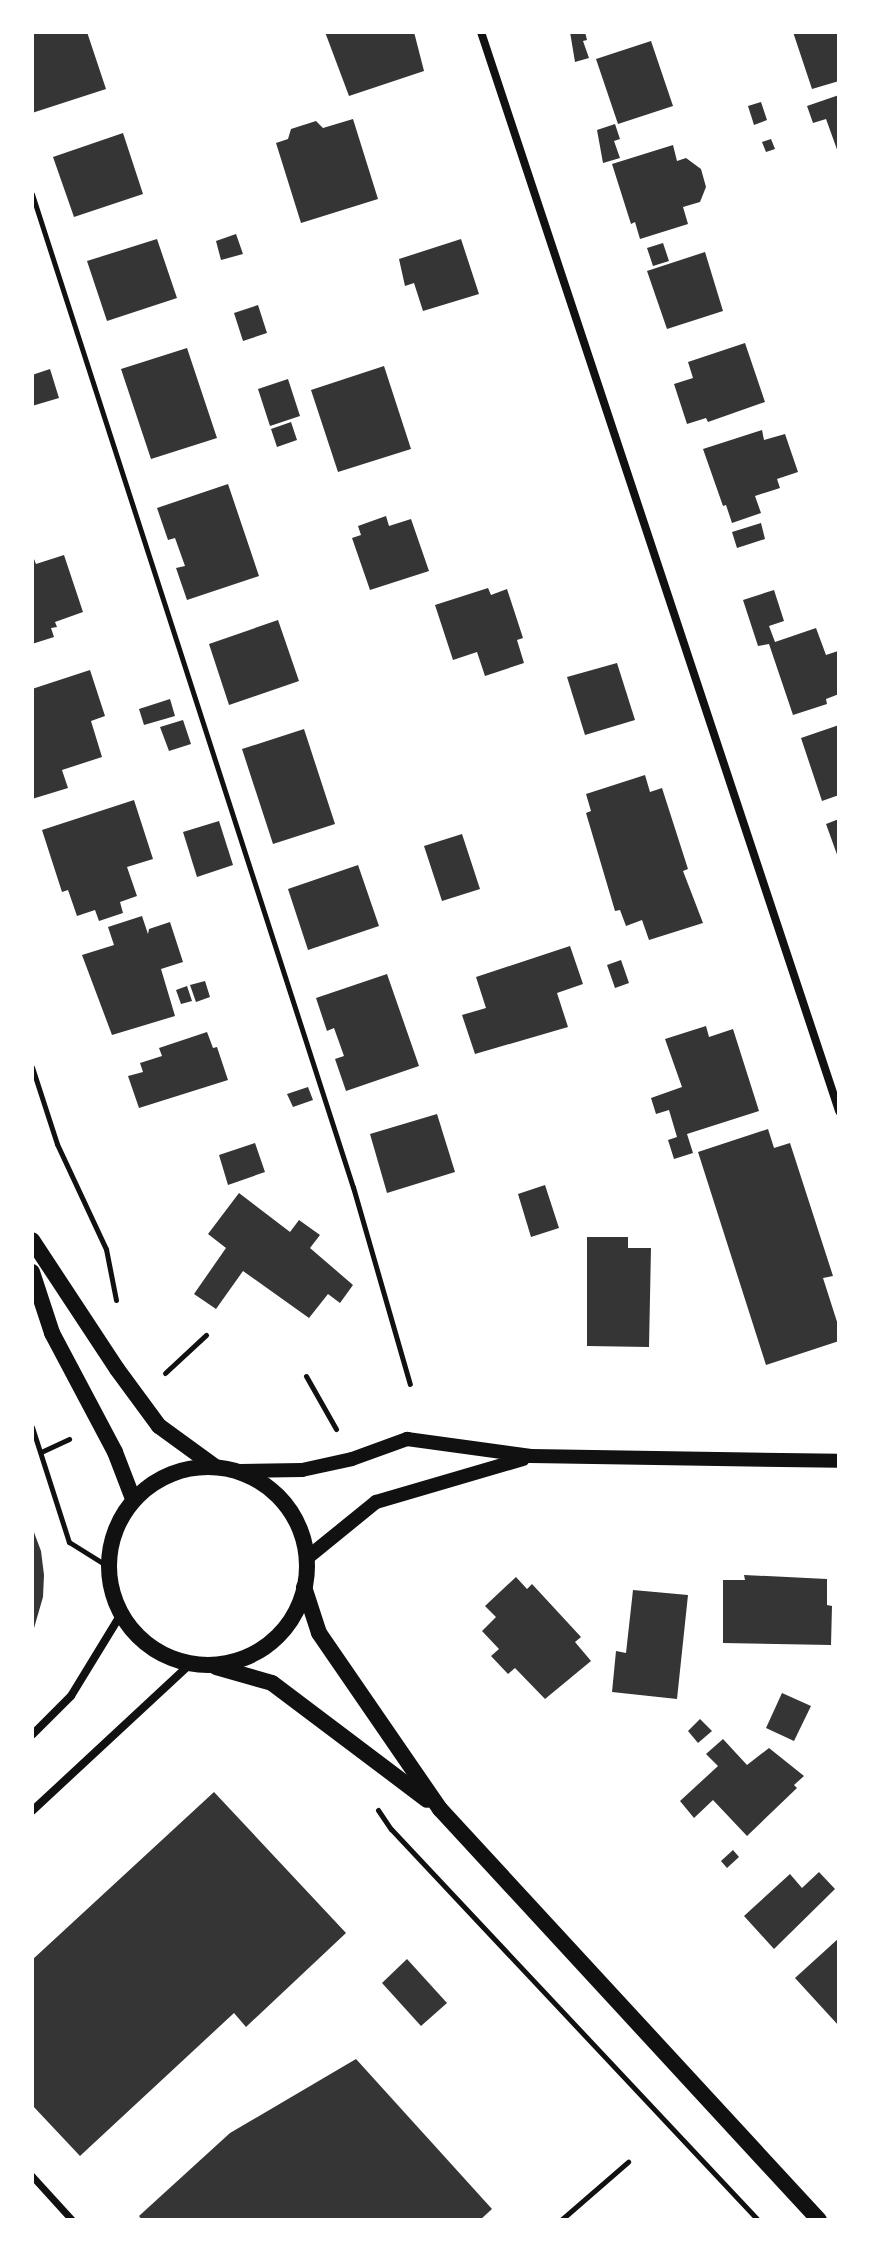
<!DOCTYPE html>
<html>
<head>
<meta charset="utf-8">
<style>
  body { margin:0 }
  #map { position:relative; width:871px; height:2252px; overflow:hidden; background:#fff; font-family:Barlow,sans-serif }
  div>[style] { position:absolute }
  .building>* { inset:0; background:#353535 }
  .path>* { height:5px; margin:-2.5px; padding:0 2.5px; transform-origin:2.5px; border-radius:2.5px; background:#111 }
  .pedestrian>* { height:7px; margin:-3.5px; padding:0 3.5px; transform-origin:3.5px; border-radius:3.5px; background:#111 }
  .minor>* { height:8px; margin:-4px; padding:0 4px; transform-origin:4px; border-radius:4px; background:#111 }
  .tertiary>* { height:14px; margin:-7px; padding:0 7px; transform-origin:7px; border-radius:7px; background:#111 }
  .secondary>* { height:16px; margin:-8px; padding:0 8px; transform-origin:8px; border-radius:8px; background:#111 }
  .secondary>.ring { margin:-8px; padding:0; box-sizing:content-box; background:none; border:16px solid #111; border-radius:50% }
  span { translate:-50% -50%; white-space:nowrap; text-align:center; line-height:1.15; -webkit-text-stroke:8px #fff; paint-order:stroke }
  .frame { position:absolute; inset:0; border:34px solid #fff; pointer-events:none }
</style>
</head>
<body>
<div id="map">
  <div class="building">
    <div style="clip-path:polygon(32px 32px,87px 32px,106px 89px,32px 113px)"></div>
    <div style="clip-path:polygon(325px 32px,414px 32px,424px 71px,349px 96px)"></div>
    <div style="clip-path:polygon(570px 32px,585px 32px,587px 40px,583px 41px,589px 58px,575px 62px)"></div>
    <div style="clip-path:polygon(793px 32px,839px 32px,839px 81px,812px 89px)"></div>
    <div style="clip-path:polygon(651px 41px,673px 106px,618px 124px,596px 59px)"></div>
    <div style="clip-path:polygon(839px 95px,839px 155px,826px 119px,813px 123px,807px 106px)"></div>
    <div style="clip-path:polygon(761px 102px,767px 120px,754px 125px,748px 106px)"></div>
    <div style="clip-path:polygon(353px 119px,378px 199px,301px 223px,276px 143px,288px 139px,291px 129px,316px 121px,323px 128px)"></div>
    <div style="clip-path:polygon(615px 124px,620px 139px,614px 141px,620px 158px,603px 163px,597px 130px)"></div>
    <div style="clip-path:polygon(123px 133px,143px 194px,74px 217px,53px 157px)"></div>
    <div style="clip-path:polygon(771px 139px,775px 149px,766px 152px,762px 142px)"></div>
    <div style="clip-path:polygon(673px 145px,677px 161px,686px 158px,701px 169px,706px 187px,700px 202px,683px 207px,688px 224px,640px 239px,635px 222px,631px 224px,612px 164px)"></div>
    <div style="clip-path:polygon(236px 234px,243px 254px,221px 260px,216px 241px)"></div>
    <div style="clip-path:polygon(157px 239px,177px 298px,107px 321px,87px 261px)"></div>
    <div style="clip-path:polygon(461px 239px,479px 294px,423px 311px,414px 283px,405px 286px,399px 259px)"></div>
    <div style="clip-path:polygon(663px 243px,669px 261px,653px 266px,647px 248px)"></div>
    <div style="clip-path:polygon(705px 252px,723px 311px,667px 329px,647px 271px)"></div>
    <div style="clip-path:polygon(258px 305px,267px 333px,243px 341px,234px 313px)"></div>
    <div style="clip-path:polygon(745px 343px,765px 402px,708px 422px,706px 418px,687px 424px,674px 384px,693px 378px,688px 362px)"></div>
    <div style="clip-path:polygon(187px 348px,217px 438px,151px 459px,121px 369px)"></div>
    <div style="clip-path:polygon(384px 366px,411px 449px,338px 472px,311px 390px)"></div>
    <div style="clip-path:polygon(50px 369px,59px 398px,32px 406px,32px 375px)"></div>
    <div style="clip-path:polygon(288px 379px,300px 416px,270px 426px,258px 389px)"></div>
    <div style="clip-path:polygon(291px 422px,297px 440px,277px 447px,271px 429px)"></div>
    <div style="clip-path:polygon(762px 430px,764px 440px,785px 434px,798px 472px,777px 479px,780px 488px,755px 496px,761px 513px,732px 523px,726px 505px,723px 506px,703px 449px)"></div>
    <div style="clip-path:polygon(228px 484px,259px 576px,187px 600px,176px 568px,185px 566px,175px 538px,168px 540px,157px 508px)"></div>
    <div style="clip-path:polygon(386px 516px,389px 526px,411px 519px,429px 571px,370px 590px,352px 538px,361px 535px,358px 526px)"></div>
    <div style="clip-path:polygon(761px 523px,765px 539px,737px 548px,732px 532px)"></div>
    <div style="clip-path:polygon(32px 554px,36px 564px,64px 555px,83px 612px,55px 622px,57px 627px,51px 628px,54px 637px,32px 644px)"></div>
    <div style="clip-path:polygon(488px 588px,491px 595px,507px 589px,523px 638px,517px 640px,524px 663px,485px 676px,477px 652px,453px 660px,435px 605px)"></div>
    <div style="clip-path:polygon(774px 590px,784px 621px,769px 626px,775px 642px,816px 628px,826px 655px,838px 651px,839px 654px,839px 694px,826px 699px,827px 704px,793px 715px,769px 644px,758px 646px,743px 600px)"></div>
    <div style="clip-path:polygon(278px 620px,299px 681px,229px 705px,209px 644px)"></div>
    <div style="clip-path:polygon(617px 663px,635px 720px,585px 735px,567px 677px)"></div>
    <div style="clip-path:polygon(90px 670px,105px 716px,91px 721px,102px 757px,62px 770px,68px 788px,32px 799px,32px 689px)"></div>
    <div style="clip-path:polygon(170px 699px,175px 716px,144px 725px,139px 709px)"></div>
    <div style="clip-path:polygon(183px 720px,191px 744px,169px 751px,160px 727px)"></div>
    <div style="clip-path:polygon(839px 725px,839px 795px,822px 801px,801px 738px)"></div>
    <div style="clip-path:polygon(304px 729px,335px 824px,273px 844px,242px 749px)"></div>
    <div style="clip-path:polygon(645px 775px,650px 792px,662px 788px,688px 869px,683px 871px,703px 923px,649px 940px,642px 920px,626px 926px,620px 910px,615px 911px,586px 813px,591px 811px,586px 794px)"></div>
    <div style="clip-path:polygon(134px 800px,153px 859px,127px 867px,137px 896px,120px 902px,123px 913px,99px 921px,95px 910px,77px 916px,68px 890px,62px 892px,42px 830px)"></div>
    <div style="clip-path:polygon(839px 819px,839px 860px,826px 824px)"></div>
    <div style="clip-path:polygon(219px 821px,233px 865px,197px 877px,183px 832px)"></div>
    <div style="clip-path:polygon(462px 834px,480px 889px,442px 901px,424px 846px)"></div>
    <div style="clip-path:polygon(358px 865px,379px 926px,308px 950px,288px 889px)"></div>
    <div style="clip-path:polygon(142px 916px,148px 934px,149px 929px,170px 922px,183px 962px,161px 969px,175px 1016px,112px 1035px,82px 955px,114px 945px,108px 927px)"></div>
    <div style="clip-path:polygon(570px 946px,583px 984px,557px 993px,568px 1027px,475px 1054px,462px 1015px,486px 1008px,476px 977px)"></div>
    <div style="clip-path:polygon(621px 960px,629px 983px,615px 988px,607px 965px)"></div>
    <div style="clip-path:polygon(387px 974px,419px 1066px,346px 1091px,335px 1059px,344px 1056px,334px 1028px,327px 1031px,316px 998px)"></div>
    <div style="clip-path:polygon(205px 981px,210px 997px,196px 1002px,190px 985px)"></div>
    <div style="clip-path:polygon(187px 986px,192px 1001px,181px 1004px,176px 990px)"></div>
    <div style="clip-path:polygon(706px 1026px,709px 1037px,733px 1029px,759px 1111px,687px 1134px,693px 1153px,674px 1159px,668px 1140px,677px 1137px,669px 1110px,656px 1114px,651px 1098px,682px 1087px,665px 1039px)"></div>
    <div style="clip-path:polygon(207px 1032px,213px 1048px,217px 1047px,228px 1080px,139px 1108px,128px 1076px,143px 1072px,140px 1063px,162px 1056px,159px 1048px)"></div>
    <div style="clip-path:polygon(308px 1087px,313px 1100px,293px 1107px,287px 1094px)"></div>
    <div style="clip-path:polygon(437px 1114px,455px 1172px,387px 1193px,370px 1134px)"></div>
    <div style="clip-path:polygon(768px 1129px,774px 1148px,790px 1143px,833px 1276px,823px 1278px,839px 1328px,839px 1341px,766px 1365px,698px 1152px)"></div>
    <div style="clip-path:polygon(255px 1143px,265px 1172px,228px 1185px,219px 1155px)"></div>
    <div style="clip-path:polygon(545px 1185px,559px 1228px,531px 1237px,518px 1194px)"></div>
    <div style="clip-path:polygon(239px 1193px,290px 1232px,299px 1220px,320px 1235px,310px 1248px,353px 1285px,340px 1303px,328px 1294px,309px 1318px,243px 1271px,216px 1309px,194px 1294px,226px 1248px,208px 1234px)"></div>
    <div style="clip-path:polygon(587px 1237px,628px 1237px,628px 1248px,651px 1248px,649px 1347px,587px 1346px)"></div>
    <div style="clip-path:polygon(32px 1527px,41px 1551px,44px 1575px,43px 1597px,32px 1635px)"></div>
    <div style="clip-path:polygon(744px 1575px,827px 1579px,827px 1605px,832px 1606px,831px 1645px,723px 1643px,723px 1580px,745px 1580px)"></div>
    <div style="clip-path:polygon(516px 1577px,527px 1589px,532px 1584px,581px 1637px,575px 1642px,591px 1661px,545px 1699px,515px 1668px,508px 1674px,491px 1656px,499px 1649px,482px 1631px,496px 1617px,485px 1606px)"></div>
    <div style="clip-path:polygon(633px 1590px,688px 1595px,677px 1699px,612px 1692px,616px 1651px,626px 1653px)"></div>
    <div style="clip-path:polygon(782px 1693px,811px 1706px,794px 1741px,766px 1728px)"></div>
    <div style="clip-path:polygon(700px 1719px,712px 1731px,698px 1743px,688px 1731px)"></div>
    <div style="clip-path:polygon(723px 1739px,747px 1765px,769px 1748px,804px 1776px,794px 1785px,797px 1788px,747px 1836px,713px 1800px,694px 1818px,680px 1801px,718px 1766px,706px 1754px)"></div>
    <div style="clip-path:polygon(214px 1792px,346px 1933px,246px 2027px,234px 2013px,80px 2156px,32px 2105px,32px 1960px)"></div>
    <div style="clip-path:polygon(733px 1850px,739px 1857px,727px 1868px,721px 1861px)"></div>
    <div style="clip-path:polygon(819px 1872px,835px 1889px,774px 1949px,744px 1916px,790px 1874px,802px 1888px)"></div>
    <div style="clip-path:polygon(839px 1938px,839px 2026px,795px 1978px)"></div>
    <div style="clip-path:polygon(407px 1959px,447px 2003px,421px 2026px,382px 1983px)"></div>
    <div style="clip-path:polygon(356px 2059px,492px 2209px,480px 2220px,142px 2220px,139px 2216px,230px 2133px)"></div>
  </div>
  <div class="path">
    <div style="left:32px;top:194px;width:1044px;rotate:72.09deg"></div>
    <div style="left:353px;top:1187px;width:205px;rotate:73.9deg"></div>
    <div style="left:32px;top:1067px;width:81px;rotate:72deg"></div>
    <div style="left:57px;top:1144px;width:116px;rotate:65deg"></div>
    <div style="left:106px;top:1249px;width:52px;rotate:78.9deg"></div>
    <div style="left:165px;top:1373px;width:56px;rotate:-42.8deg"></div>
    <div style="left:306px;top:1376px;width:61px;rotate:60.5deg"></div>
    <div style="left:32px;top:1427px;width:121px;rotate:72.2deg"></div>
    <div style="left:69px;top:1542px;width:47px;rotate:32deg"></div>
    <div style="left:41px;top:1452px;width:31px;rotate:-25deg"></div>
    <div style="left:378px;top:1810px;width:23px;rotate:56deg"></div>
    <div style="left:391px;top:1829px;width:536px;rotate:46.81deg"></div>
    <div style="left:561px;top:2220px;width:89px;rotate:-40.9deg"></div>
  </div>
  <div class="pedestrian">
    <div style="left:32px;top:2176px;width:59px;rotate:47.7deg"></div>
  </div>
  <div class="minor">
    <div style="left:481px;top:32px;width:1137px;rotate:71.64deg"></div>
    <div style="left:32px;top:1735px;width:55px;rotate:-45deg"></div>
    <div style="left:71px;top:1696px;width:96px;rotate:-58.6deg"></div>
    <div style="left:32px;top:1811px;width:216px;rotate:-42.9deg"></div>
  </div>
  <div class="tertiary">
    <div style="left:240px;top:1471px;width:62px;rotate:-0.9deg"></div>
    <div style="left:302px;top:1470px;width:51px;rotate:-12.4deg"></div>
    <div style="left:352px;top:1459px;width:59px;rotate:-20deg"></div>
    <div style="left:407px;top:1439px;width:125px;rotate:7.8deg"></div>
    <div style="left:531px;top:1456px;width:308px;rotate:0.9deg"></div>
    <div style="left:307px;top:1558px;width:89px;rotate:-39.1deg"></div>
    <div style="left:376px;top:1502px;width:153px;rotate:-16.3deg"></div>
  </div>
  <div class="secondary">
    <div style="left:32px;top:1240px;width:154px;rotate:56.6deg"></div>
    <div style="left:117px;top:1369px;width:71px;rotate:53.6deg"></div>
    <div style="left:159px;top:1426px;width:68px;rotate:36deg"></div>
    <div style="left:32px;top:1272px;width:64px;rotate:71.8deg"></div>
    <div style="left:52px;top:1333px;width:135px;rotate:62.1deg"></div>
    <div style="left:115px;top:1452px;width:50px;rotate:69deg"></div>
    <div class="ring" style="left:109px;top:1467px;width:182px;height:182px"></div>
    <div style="left:304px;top:1587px;width:48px;rotate:71.9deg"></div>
    <div style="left:319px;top:1633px;width:214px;rotate:55.5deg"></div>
    <div style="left:440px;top:1809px;width:559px;rotate:47.32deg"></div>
    <div style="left:216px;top:1667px;width:58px;rotate:15.9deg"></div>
    <div style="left:272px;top:1683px;width:194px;rotate:37deg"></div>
  </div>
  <div class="frame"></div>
</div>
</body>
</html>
